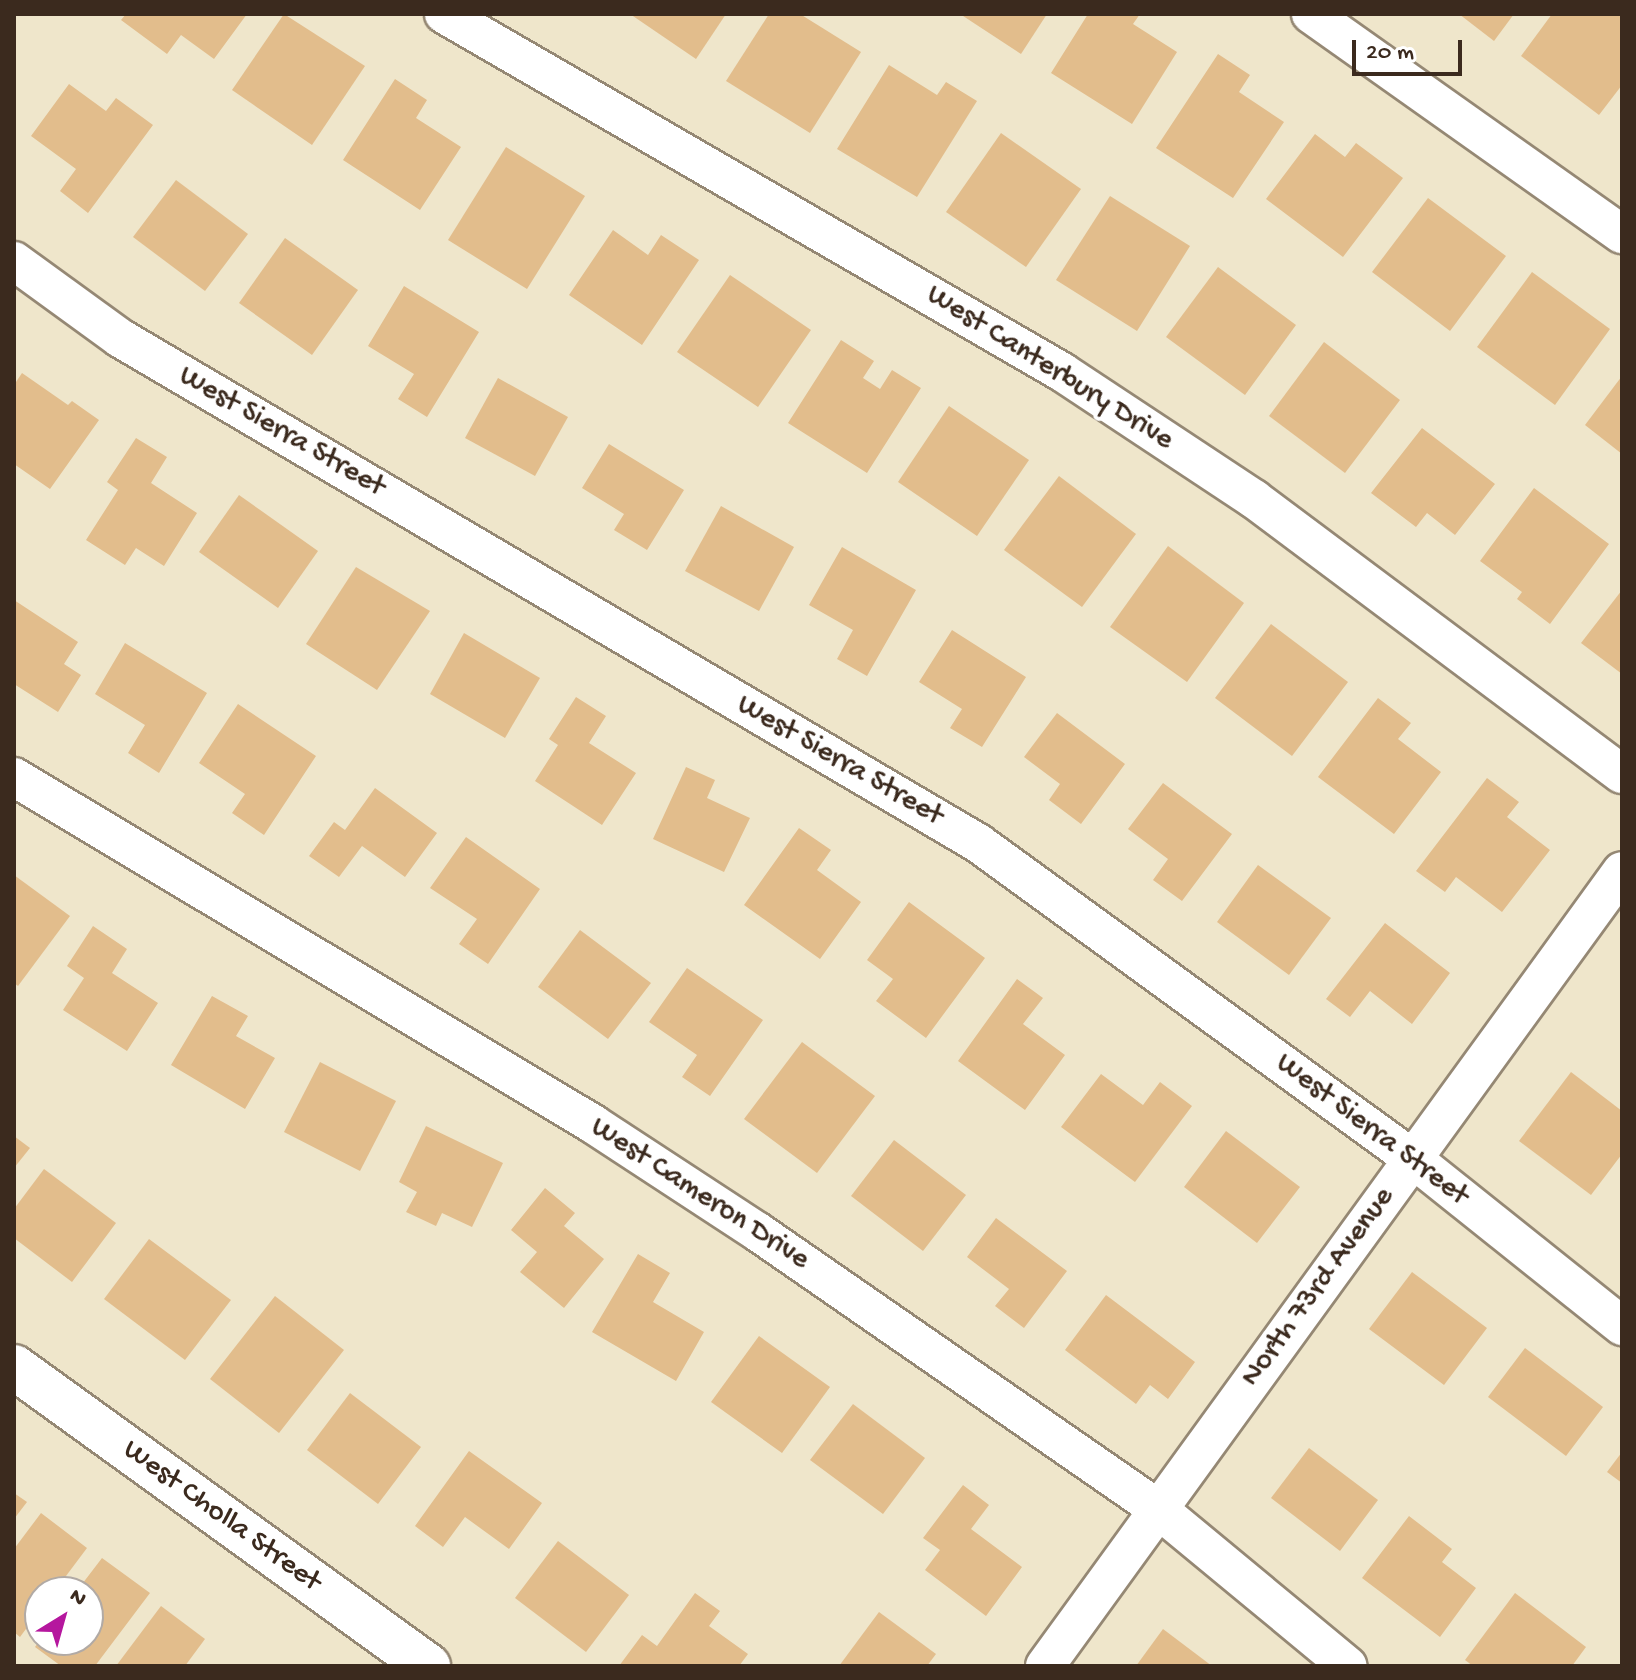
<!DOCTYPE html>
<html>
<head>
<meta charset="utf-8">
<style>
  body { margin:0 }
  #map { position:relative; width:1636px; height:1680px; overflow:hidden; background:#efe6cb; font-family:"Gochi Hand",sans-serif }
  div>[style] { position:absolute }
  .building>* { inset:0; background:#e2bd8c }
  .roads { filter:drop-shadow(2px 0 #958874) drop-shadow(-2px 0 #958874) drop-shadow(0 2px #958874) drop-shadow(0 -2px #958874) }
  .street>* { height:38px; margin:-19px; padding:0 19px; transform-origin:19px; border-radius:19px; background:#fff }
  .secondary>* { height:44px; margin:-22px; padding:0 22px; transform-origin:22px; border-radius:22px; background:#fff }
  span { translate:-50% -50%; white-space:nowrap; text-align:center; line-height:1.15; -webkit-text-stroke:8px #fff; paint-order:stroke }
  .street-label { font-size:30px; color:#3b2a1e }
  .frame { position:absolute; inset:0; border:16px solid #3b2a1e; pointer-events:none }
  .north { position:absolute; left:24px; top:1576px; width:80px; height:80px; box-sizing:border-box; background:#fff; border:2px solid #b1aaa5; border-radius:50%; rotate:37deg; font-size:22px; font-weight:700; line-height:32px; text-align:center; color:#3b2a1e }
  .north::after { content:''; display:block; margin:auto; width:28px; height:36px; background:#b5179e; clip-path:polygon(50% 0,100% 100%,50% 72%,0 100%) }
  .scale { position:absolute; left:1352px; top:40px; width:110px; height:36px; box-sizing:border-box; border:4px solid #3b2a1e; border-top:0; padding-left:10px; font-size:24px; line-height:28px; white-space:nowrap; color:#3b2a1e; -webkit-text-stroke:6px #fff; paint-order:stroke }
</style>
</head>
<body>
<div id="map">
  <div class="building">
    <div style="clip-path:polygon(126px 14px,247px 14px,214px 59px,181px 35px,167px 54px,121px 20px)"></div>
    <div style="clip-path:polygon(284px 14px,365px 66px,312px 145px,232px 90px)"></div>
    <div style="clip-path:polygon(630px 14px,726px 14px,696px 59px)"></div>
    <div style="clip-path:polygon(769px 14px,800px 14px,861px 52px,810px 133px,726px 81px)"></div>
    <div style="clip-path:polygon(960px 14px,1047px 14px,1021px 54px)"></div>
    <div style="clip-path:polygon(1088px 14px,1140px 14px,1133px 24px,1177px 52px,1132px 124px,1051px 73px)"></div>
    <div style="clip-path:polygon(1459px 14px,1514px 14px,1494px 41px)"></div>
    <div style="clip-path:polygon(1552px 14px,1622px 14px,1622px 85px,1599px 115px,1521px 56px)"></div>
    <div style="clip-path:polygon(1218px 54px,1250px 75px,1239px 92px,1284px 122px,1233px 198px,1156px 148px)"></div>
    <div style="clip-path:polygon(889px 65px,937px 95px,946px 82px,977px 101px,917px 197px,837px 149px)"></div>
    <div style="clip-path:polygon(395px 79px,427px 100px,416px 118px,461px 147px,420px 210px,343px 160px)"></div>
    <div style="clip-path:polygon(69px 84px,106px 111px,116px 98px,153px 125px,88px 213px,60px 191px,76px 169px,31px 136px)"></div>
    <div style="clip-path:polygon(1001px 133px,1081px 189px,1026px 267px,946px 212px)"></div>
    <div style="clip-path:polygon(1315px 134px,1345px 157px,1356px 143px,1403px 178px,1343px 257px,1266px 199px)"></div>
    <div style="clip-path:polygon(506px 147px,585px 196px,527px 289px,448px 240px)"></div>
    <div style="clip-path:polygon(176px 180px,248px 234px,205px 291px,133px 237px)"></div>
    <div style="clip-path:polygon(1110px 196px,1190px 246px,1137px 331px,1056px 280px)"></div>
    <div style="clip-path:polygon(1428px 198px,1506px 256px,1450px 331px,1372px 272px)"></div>
    <div style="clip-path:polygon(613px 230px,648px 255px,661px 235px,699px 260px,642px 345px,569px 295px)"></div>
    <div style="clip-path:polygon(285px 238px,358px 290px,312px 355px,239px 303px)"></div>
    <div style="clip-path:polygon(1218px 267px,1296px 325px,1245px 395px,1166px 337px)"></div>
    <div style="clip-path:polygon(1532px 272px,1610px 329px,1555px 405px,1477px 347px)"></div>
    <div style="clip-path:polygon(730px 275px,811px 330px,758px 407px,677px 352px)"></div>
    <div style="clip-path:polygon(404px 286px,479px 332px,427px 417px,398px 399px,414px 374px,368px 346px)"></div>
    <div style="clip-path:polygon(841px 340px,874px 361px,863px 378px,880px 389px,892px 370px,921px 388px,867px 473px,788px 423px)"></div>
    <div style="clip-path:polygon(1324px 342px,1400px 400px,1345px 473px,1269px 416px)"></div>
    <div style="clip-path:polygon(22px 373px,68px 405px,72px 401px,99px 420px,50px 489px,14px 464px,14px 385px)"></div>
    <div style="clip-path:polygon(1622px 376px,1622px 454px,1585px 425px)"></div>
    <div style="clip-path:polygon(498px 378px,568px 417px,535px 476px,465px 438px)"></div>
    <div style="clip-path:polygon(949px 406px,1029px 460px,977px 536px,898px 482px)"></div>
    <div style="clip-path:polygon(1422px 428px,1495px 484px,1455px 535px,1427px 513px,1416px 527px,1371px 493px)"></div>
    <div style="clip-path:polygon(136px 438px,167px 457px,151px 483px,197px 513px,164px 566px,136px 548px,125px 565px,86px 540px,118px 490px,107px 482px)"></div>
    <div style="clip-path:polygon(609px 444px,684px 490px,647px 550px,614px 530px,624px 514px,582px 488px)"></div>
    <div style="clip-path:polygon(1059px 476px,1136px 534px,1082px 607px,1004px 550px)"></div>
    <div style="clip-path:polygon(1534px 488px,1609px 544px,1550px 624px,1517px 599px,1522px 592px,1480px 561px)"></div>
    <div style="clip-path:polygon(239px 495px,318px 551px,278px 608px,199px 552px)"></div>
    <div style="clip-path:polygon(721px 506px,794px 547px,759px 611px,685px 571px)"></div>
    <div style="clip-path:polygon(1168px 546px,1244px 603px,1187px 682px,1110px 627px)"></div>
    <div style="clip-path:polygon(842px 547px,916px 590px,867px 676px,837px 659px,853px 630px,809px 605px)"></div>
    <div style="clip-path:polygon(356px 567px,430px 611px,377px 690px,306px 644px)"></div>
    <div style="clip-path:polygon(1622px 590px,1622px 674px,1581px 643px)"></div>
    <div style="clip-path:polygon(14px 600px,78px 642px,64px 664px,81px 675px,58px 712px,14px 684px)"></div>
    <div style="clip-path:polygon(1271px 624px,1348px 682px,1292px 756px,1215px 698px)"></div>
    <div style="clip-path:polygon(952px 630px,1026px 677px,982px 747px,950px 728px,962px 709px,919px 682px)"></div>
    <div style="clip-path:polygon(464px 633px,540px 678px,505px 738px,430px 694px)"></div>
    <div style="clip-path:polygon(125px 643px,207px 693px,159px 773px,128px 753px,145px 725px,95px 694px)"></div>
    <div style="clip-path:polygon(576px 697px,606px 716px,589px 743px,636px 773px,602px 825px,535px 781px,558px 745px,549px 739px)"></div>
    <div style="clip-path:polygon(1378px 698px,1411px 723px,1398px 739px,1441px 772px,1394px 834px,1318px 777px)"></div>
    <div style="clip-path:polygon(238px 704px,316px 756px,264px 835px,232px 813px,245px 794px,199px 763px)"></div>
    <div style="clip-path:polygon(1057px 713px,1125px 764px,1081px 824px,1049px 800px,1060px 784px,1024px 757px)"></div>
    <div style="clip-path:polygon(686px 767px,715px 780px,707px 798px,750px 818px,724px 872px,653px 839px)"></div>
    <div style="clip-path:polygon(1487px 778px,1519px 802px,1507px 817px,1550px 850px,1502px 912px,1456px 877px,1445px 892px,1416px 871px)"></div>
    <div style="clip-path:polygon(1163px 783px,1232px 834px,1182px 901px,1153px 880px,1168px 859px,1128px 829px)"></div>
    <div style="clip-path:polygon(375px 788px,437px 833px,405px 877px,362px 846px,339px 877px,309px 856px,334px 822px,345px 830px)"></div>
    <div style="clip-path:polygon(799px 828px,831px 850px,817px 870px,861px 902px,820px 959px,744px 905px)"></div>
    <div style="clip-path:polygon(466px 837px,540px 889px,488px 964px,459px 944px,477px 919px,430px 888px)"></div>
    <div style="clip-path:polygon(1258px 865px,1331px 918px,1289px 975px,1217px 922px)"></div>
    <div style="clip-path:polygon(14px 875px,70px 916px,18px 986px,14px 983px)"></div>
    <div style="clip-path:polygon(909px 902px,985px 958px,926px 1038px,876px 1001px,893px 979px,867px 960px)"></div>
    <div style="clip-path:polygon(1385px 923px,1450px 973px,1412px 1024px,1370px 991px,1350px 1017px,1326px 999px)"></div>
    <div style="clip-path:polygon(93px 926px,127px 949px,112px 973px,158px 1003px,127px 1051px,63px 1010px,84px 978px,67px 966px)"></div>
    <div style="clip-path:polygon(580px 930px,651px 983px,608px 1039px,538px 987px)"></div>
    <div style="clip-path:polygon(687px 968px,763px 1020px,710px 1096px,682px 1077px,697px 1055px,649px 1022px)"></div>
    <div style="clip-path:polygon(1017px 979px,1043px 998px,1023px 1024px,1065px 1055px,1025px 1110px,958px 1061px)"></div>
    <div style="clip-path:polygon(212px 996px,248px 1016px,236px 1036px,275px 1058px,245px 1109px,171px 1065px)"></div>
    <div style="clip-path:polygon(802px 1042px,875px 1096px,817px 1173px,744px 1119px)"></div>
    <div style="clip-path:polygon(320px 1062px,396px 1101px,360px 1171px,284px 1132px)"></div>
    <div style="clip-path:polygon(1571px 1072px,1622px 1111px,1622px 1154px,1591px 1195px,1519px 1141px)"></div>
    <div style="clip-path:polygon(1101px 1074px,1143px 1105px,1160px 1082px,1192px 1106px,1135px 1182px,1061px 1127px)"></div>
    <div style="clip-path:polygon(426px 1126px,503px 1163px,472px 1227px,442px 1213px,436px 1226px,406px 1212px,417px 1192px,399px 1182px)"></div>
    <div style="clip-path:polygon(1226px 1131px,1300px 1187px,1257px 1243px,1184px 1187px)"></div>
    <div style="clip-path:polygon(14px 1136px,30px 1148px,14px 1168px)"></div>
    <div style="clip-path:polygon(894px 1140px,966px 1195px,923px 1251px,851px 1196px)"></div>
    <div style="clip-path:polygon(44px 1169px,116px 1223px,72px 1282px,14px 1238px,14px 1209px)"></div>
    <div style="clip-path:polygon(545px 1188px,575px 1213px,564px 1226px,604px 1259px,564px 1308px,520px 1272px,537px 1252px,511px 1230px)"></div>
    <div style="clip-path:polygon(996px 1218px,1067px 1271px,1024px 1328px,995px 1306px,1009px 1289px,967px 1257px)"></div>
    <div style="clip-path:polygon(149px 1239px,231px 1300px,185px 1360px,104px 1299px)"></div>
    <div style="clip-path:polygon(638px 1254px,670px 1273px,653px 1302px,704px 1332px,676px 1381px,592px 1332px)"></div>
    <div style="clip-path:polygon(1412px 1272px,1487px 1328px,1444px 1385px,1369px 1329px)"></div>
    <div style="clip-path:polygon(1106px 1295px,1195px 1362px,1168px 1399px,1150px 1385px,1136px 1404px,1065px 1350px)"></div>
    <div style="clip-path:polygon(275px 1296px,344px 1350px,279px 1433px,210px 1379px)"></div>
    <div style="clip-path:polygon(759px 1336px,830px 1387px,782px 1453px,711px 1402px)"></div>
    <div style="clip-path:polygon(1525px 1348px,1603px 1407px,1566px 1456px,1488px 1397px)"></div>
    <div style="clip-path:polygon(350px 1393px,421px 1447px,378px 1504px,307px 1450px)"></div>
    <div style="clip-path:polygon(853px 1404px,925px 1458px,883px 1514px,810px 1460px)"></div>
    <div style="clip-path:polygon(1309px 1448px,1378px 1500px,1340px 1551px,1271px 1498px)"></div>
    <div style="clip-path:polygon(469px 1451px,542px 1503px,509px 1549px,465px 1517px,443px 1547px,415px 1526px)"></div>
    <div style="clip-path:polygon(1622px 1452px,1622px 1483px,1607px 1472px)"></div>
    <div style="clip-path:polygon(963px 1485px,989px 1505px,971px 1529px,1022px 1567px,986px 1616px,925px 1570px,940px 1550px,923px 1538px)"></div>
    <div style="clip-path:polygon(14px 1493px,27px 1502px,14px 1519px)"></div>
    <div style="clip-path:polygon(41px 1513px,87px 1548px,54px 1592px,40px 1592px,40px 1610px,20px 1637px,14px 1632px,14px 1549px)"></div>
    <div style="clip-path:polygon(1409px 1516px,1452px 1549px,1442px 1562px,1476px 1588px,1440px 1637px,1362px 1578px)"></div>
    <div style="clip-path:polygon(558px 1541px,629px 1595px,586px 1652px,515px 1598px)"></div>
    <div style="clip-path:polygon(102px 1558px,150px 1593px,95px 1666px,61px 1666px,35px 1647px,40px 1640px,88px 1640px,88px 1592px,76px 1592px)"></div>
    <div style="clip-path:polygon(695px 1593px,720px 1611px,709px 1626px,748px 1654px,739px 1666px,619px 1666px,642px 1635px,657px 1646px)"></div>
    <div style="clip-path:polygon(1515px 1593px,1586px 1647px,1572px 1666px,1473px 1666px,1465px 1660px)"></div>
    <div style="clip-path:polygon(161px 1606px,205px 1639px,185px 1666px,116px 1666px)"></div>
    <div style="clip-path:polygon(879px 1612px,936px 1654px,927px 1666px,839px 1666px)"></div>
    <div style="clip-path:polygon(1163px 1629px,1212px 1666px,1136px 1666px)"></div>
  </div>
  <div class="roads">
    <div class="street">
      <div style="left:444px;top:14px;width:714px;rotate:30.08deg"></div>
      <div style="left:1062px;top:372px;width:230px;rotate:33.5deg"></div>
      <div style="left:1254px;top:499px;width:459px;rotate:36.8deg"></div>
      <div style="left:1311px;top:14px;width:381px;rotate:35.3deg"></div>
      <div style="left:14px;top:261px;width:131px;rotate:36deg"></div>
      <div style="left:120px;top:338px;width:996px;rotate:30.48deg"></div>
      <div style="left:978px;top:843px;width:538px;rotate:36deg"></div>
      <div style="left:1413px;top:1159px;width:268px;rotate:38.6deg"></div>
      <div style="left:14px;top:777px;width:675px;rotate:30.93deg"></div>
      <div style="left:593px;top:1124px;width:197px;rotate:33.2deg"></div>
      <div style="left:758px;top:1232px;width:487px;rotate:34.7deg"></div>
      <div style="left:1158px;top:1509px;width:246px;rotate:39.6deg"></div>
      <div style="left:1045px;top:1666px;width:982px;rotate:-54.03deg"></div>
    </div>
    <div class="secondary">
      <div style="left:14px;top:1367px;width:511px;rotate:35.84deg"></div>
    </div>
  </div>
  <div class="street-label">
    <span style="left:1049px;top:369px;rotate:32deg">West Canterbury Drive</span>
    <span style="left:281px;top:433px;rotate:30deg">West Sierra Street</span>
    <span style="left:839px;top:762px;rotate:30deg">West Sierra Street</span>
    <span style="left:1371px;top:1131px;rotate:37deg">West Sierra Street</span>
    <span style="left:699px;top:1195px;rotate:33deg">West Cameron Drive</span>
    <span style="left:1319px;top:1288px;rotate:-54deg">North 73rd Avenue</span>
    <span style="left:221px;top:1517px;rotate:36deg">West Cholla Street</span>
  </div>
  <div class="frame"></div>
  <div class="north">N</div>
  <div class="scale">20 m</div>
</div>
</body>
</html>
